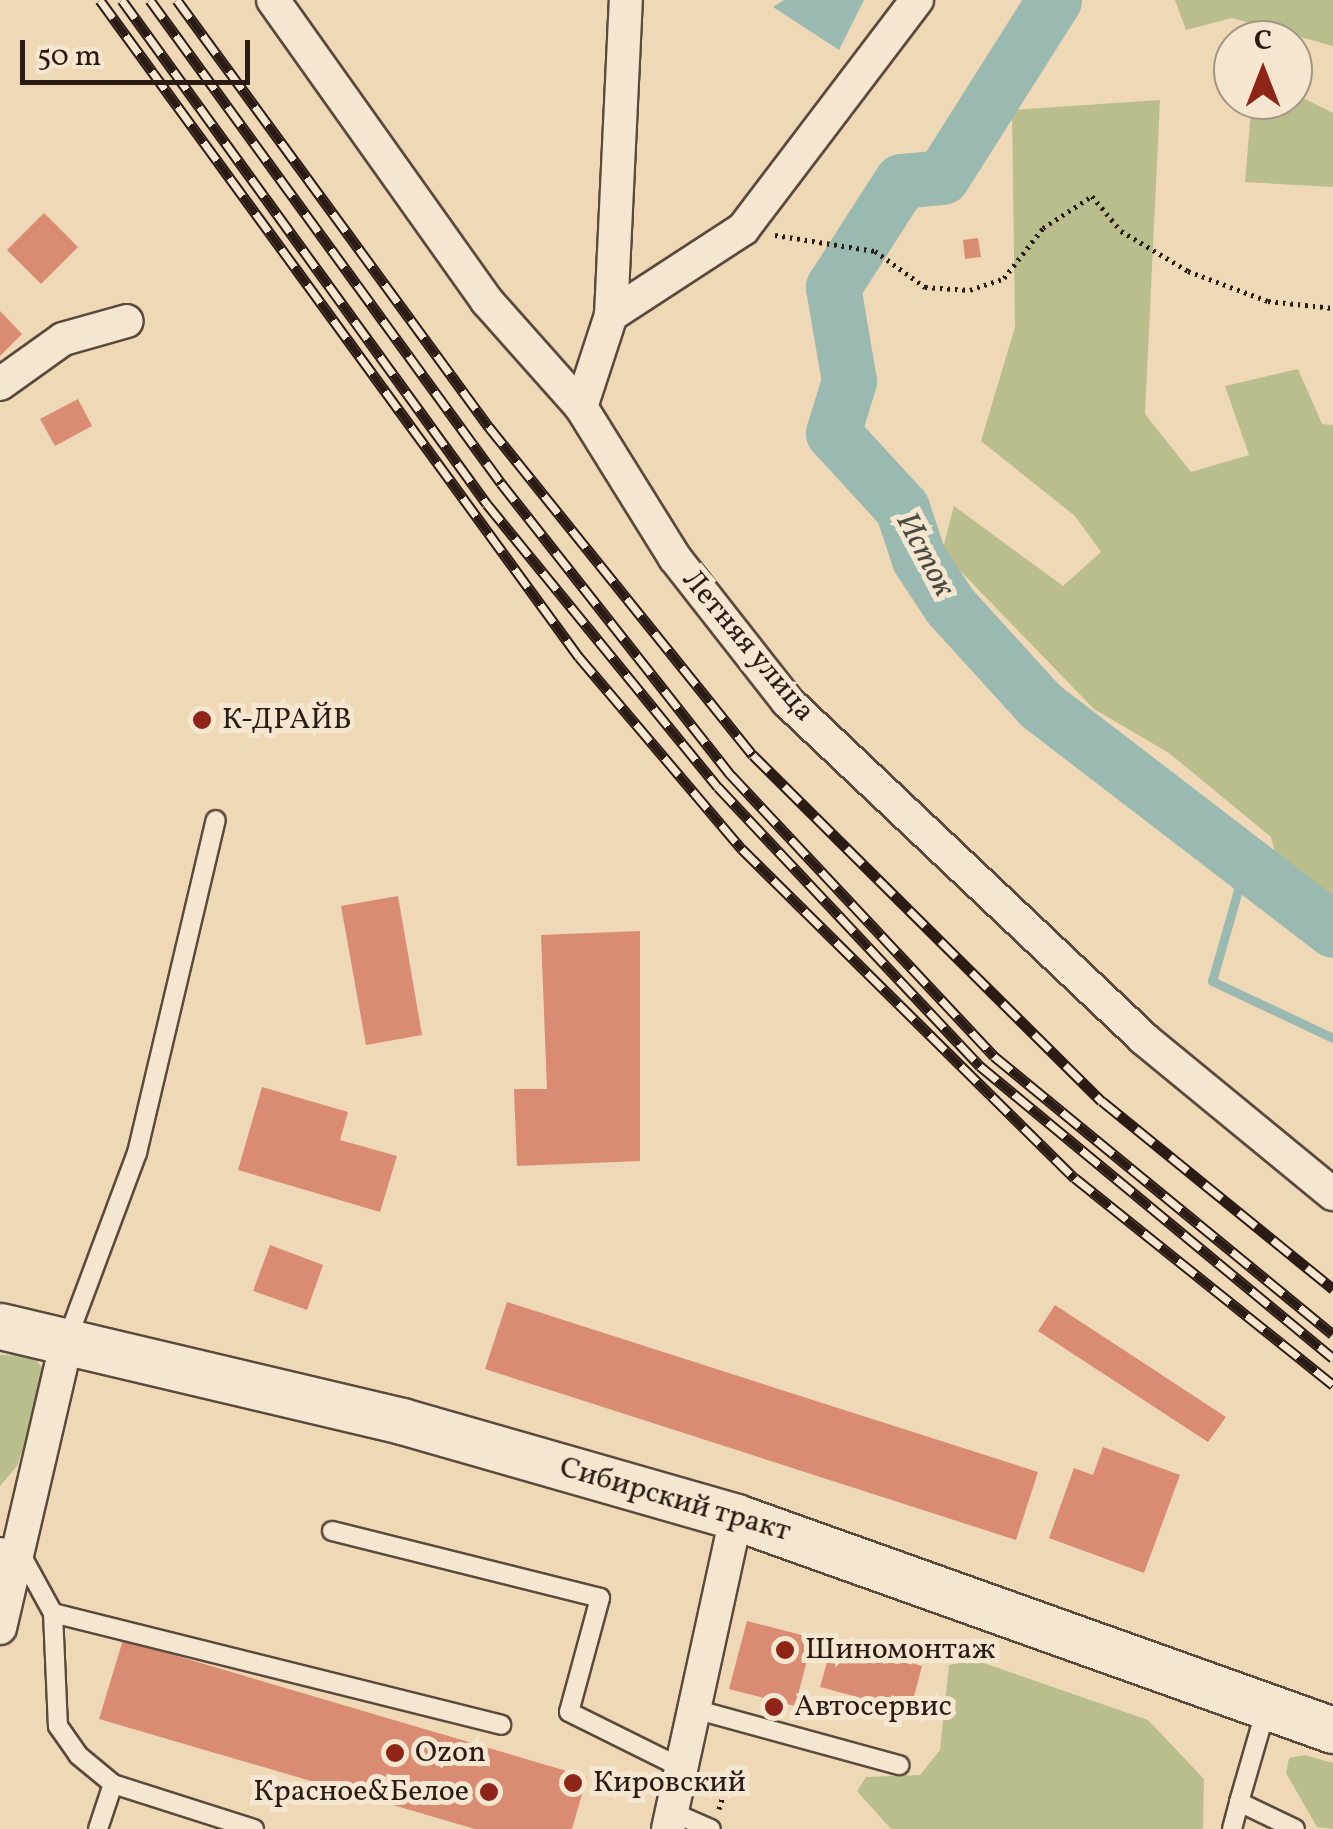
<!DOCTYPE html>
<html>
<head>
<meta charset="utf-8">
<style>
  body { margin:0 }
  #map { position:relative; width:1333px; height:1829px; overflow:hidden; background:#eed8b5; font-family:Vollkorn,serif }
  div>[style] { position:absolute }
  .green>* { inset:0; background:#babe8d }
  .water>* { inset:0; background:#99b9b1 }
  .stream>* { height:9px; margin:-4.5px; padding:0 4.5px; transform-origin:4.5px; border-radius:4.5px; background:#99b9b1 }
  .river>* { height:55px; margin:-27.5px; padding:0 27.5px; transform-origin:27.5px; border-radius:27.5px; background:#99b9b1 }
  .building>* { inset:0; background:#d98c72 }
  .path>* { height:5px; margin-top:-2.5px; transform-origin:0; background:repeating-linear-gradient(90deg,#2a1b14 0 2.5px,transparent 0 7.5px) }
  .roads { filter:drop-shadow(2px 0 #5b4a3c) drop-shadow(-2px 0 #5b4a3c) drop-shadow(0 2px #5b4a3c) drop-shadow(0 -2px #5b4a3c) }
  .service>* { height:18px; margin:-9px; padding:0 9px; transform-origin:9px; border-radius:9px; background:#f4e6cf }
  .minor>* { height:32px; margin:-16px; padding:0 16px; transform-origin:16px; border-radius:16px; background:#f4e6cf }
  .secondary>* { height:45px; margin:-22.5px; padding:0 22.5px; transform-origin:22.5px; border-radius:22.5px; background:#f4e6cf }
  .rail>* { height:11px; margin-top:-5.5px; transform-origin:0; background:repeating-linear-gradient(90deg,#f4e6cf 0 22px,#2a1b14 0 44px); box-sizing:border-box; border-block:2px solid #2a1b14 }
  .dots>* { width:28px; height:28px; translate:-50% -50%; box-sizing:border-box; border:5px solid #f4e6cf; border-radius:50% }
  span { translate:-50% -50%; white-space:nowrap; text-align:center; line-height:1.15; -webkit-text-stroke:10px #f4e6cf; paint-order:stroke }
  .street-label { font-size:30px; color:#2a1b14 }
  .poi-label { font-size:30px; color:#2a1b14 }
  .left { translate:0 -50%; text-align:left }
  .right { translate:-100% -50%; text-align:right }
  .water-label { font-size:32px; color:#4b4a43; font-style:italic }
  .north { position:absolute; left:1213px; top:20px; width:100px; height:100px; box-sizing:border-box; background:#f4e6cf; border:2px solid #a39584; border-radius:50%; rotate:0deg; font-size:28px; font-weight:700; line-height:40px; text-align:center; color:#2a1b14 }
  .north::after { content:''; display:block; margin:auto; width:35px; height:45px; background:#8f2418; clip-path:polygon(50% 0,100% 100%,50% 72%,0 100%) }
  .scale { position:absolute; left:20px; top:40px; width:230px; height:45px; box-sizing:border-box; border:5px solid #2a1b14; border-top:0; padding-left:12px; font-size:30px; line-height:35px; white-space:nowrap; color:#2a1b14; -webkit-text-stroke:8px #f4e6cf; paint-order:stroke }
</style>
</head>
<body>
<div id="map">
  <div class="green">
    <div style="clip-path:polygon(1175px 0,1333px 0,1333px 46px,1232px 18px,1186px 30px)"></div>
    <div style="clip-path:polygon(1293px 93px,1333px 113px,1333px 187px,1245px 182px,1252px 100px)"></div>
    <div style="clip-path:polygon(1160px 100px,1145px 414px,1191px 472px,1249px 455px,1225px 386px,1298px 369px,1322px 424px,1333px 425px,1333px 930px,1289px 904px,1271px 837px,1169px 753px,1094px 709px,942px 552px,954px 506px,1063px 586px,1101px 552px,1075px 516px,981px 441px,1015px 327px,1012px 110px)"></div>
    <div style="clip-path:polygon(0 1355px,33px 1356px,47px 1374px,17px 1466px,0 1486px)"></div>
    <div style="clip-path:polygon(975px 1660px,1148px 1720px,1204px 1779px,1203px 1829px,891px 1829px,857px 1791px,866px 1777px,920px 1775px,940px 1750px,949px 1665px)"></div>
    <div style="clip-path:polygon(1305px 1755px,1333px 1763px,1333px 1829px,1317px 1827px,1286px 1773px,1289px 1758px)"></div>
  </div>
  <div class="water">
    <div style="clip-path:polygon(784px 0,864px 0,839px 50px,773px 7px)"></div>
  </div>
  <div class="stream">
    <div style="left:1244px;top:869px;width:116px;rotate:105.9deg"></div>
    <div style="left:1212px;top:981px;width:134px;rotate:25.2deg"></div>
  </div>
  <div class="river">
    <div style="left:1054px;top:0;width:209px;rotate:122.3deg"></div>
    <div style="left:942px;top:177px;width:41px;rotate:174.4deg"></div>
    <div style="left:901px;top:181px;width:126px;rotate:122.7deg"></div>
    <div style="left:833px;top:287px;width:95px;rotate:80.3deg"></div>
    <div style="left:849px;top:381px;width:54px;rotate:107.1deg"></div>
    <div style="left:833px;top:433px;width:102px;rotate:47.4deg"></div>
    <div style="left:902px;top:508px;width:54px;rotate:71.6deg"></div>
    <div style="left:919px;top:559px;width:56px;rotate:56.6deg"></div>
    <div style="left:950px;top:606px;width:134px;rotate:47.7deg"></div>
    <div style="left:1040px;top:705px;width:369px;rotate:37.5deg"></div>
  </div>
  <div class="building">
    <div style="clip-path:polygon(44px 213px,78px 247px,41px 284px,7px 250px)"></div>
    <div style="clip-path:polygon(978px 238px,981px 257px,965px 259px,963px 240px)"></div>
    <div style="clip-path:polygon(0 311px,22px 334px,0 356px)"></div>
    <div style="clip-path:polygon(78px 399px,92px 426px,55px 446px,40px 419px)"></div>
    <div style="clip-path:polygon(398px 896px,422px 1035px,366px 1045px,341px 906px)"></div>
    <div style="clip-path:polygon(640px 931px,640px 1161px,517px 1166px,514px 1089px,547px 1089px,541px 935px)"></div>
    <div style="clip-path:polygon(262px 1087px,348px 1112px,340px 1140px,397px 1156px,380px 1212px,238px 1170px)"></div>
    <div style="clip-path:polygon(270px 1245px,323px 1265px,307px 1310px,253px 1291px)"></div>
    <div style="clip-path:polygon(507px 1302px,1038px 1472px,1016px 1540px,485px 1369px)"></div>
    <div style="clip-path:polygon(1055px 1305px,1226px 1417px,1208px 1442px,1038px 1331px)"></div>
    <div style="clip-path:polygon(1103px 1447px,1180px 1475px,1144px 1573px,1049px 1538px,1074px 1468px,1093px 1475px)"></div>
    <div style="clip-path:polygon(747px 1621px,813px 1638px,795px 1706px,729px 1689px)"></div>
    <div style="clip-path:polygon(123px 1640px,587px 1777px,572px 1829px,475px 1829px,99px 1719px)"></div>
    <div style="clip-path:polygon(833px 1641px,922px 1666px,910px 1711px,820px 1687px)"></div>
  </div>
  <div class="path">
    <div style="left:775px;top:235px;width:101px;rotate:9.1deg"></div>
    <div style="left:875px;top:251px;width:62px;rotate:35.8deg"></div>
    <div style="left:925px;top:287px;width:45px;rotate:3.8deg"></div>
    <div style="left:970px;top:290px;width:36px;rotate:-19deg"></div>
    <div style="left:1004px;top:278px;width:63px;rotate:-52deg"></div>
    <div style="left:1043px;top:228px;width:59px;rotate:-33.1deg"></div>
    <div style="left:1092px;top:196px;width:45px;rotate:50.4deg"></div>
    <div style="left:1121px;top:231px;width:78px;rotate:30.8deg"></div>
    <div style="left:1188px;top:271px;width:85px;rotate:20.6deg"></div>
    <div style="left:1268px;top:301px;width:65px;rotate:6.1deg"></div>
    <div style="left:719px;top:1809px;width:27px;rotate:-73deg"></div>
  </div>
  <div class="roads">
    <div class="service">
      <div style="left:67px;top:1340px;width:200px;rotate:-69.5deg"></div>
      <div style="left:137px;top:1153px;width:342px;rotate:-76.7deg"></div>
      <div style="left:332px;top:1531px;width:276px;rotate:14deg"></div>
      <div style="left:600px;top:1598px;width:118px;rotate:105.2deg"></div>
      <div style="left:569px;top:1712px;width:126px;rotate:26.4deg"></div>
      <div style="left:0;top:1547px;width:19px;rotate:12deg"></div>
      <div style="left:19px;top:1551px;width:71px;rotate:61.3deg"></div>
      <div style="left:53px;top:1613px;width:462px;rotate:14deg"></div>
      <div style="left:53px;top:1613px;width:113px;rotate:87.5deg"></div>
      <div style="left:58px;top:1726px;width:35px;rotate:55deg"></div>
      <div style="left:78px;top:1755px;width:45px;rotate:39.6deg"></div>
      <div style="left:113px;top:1784px;width:148px;rotate:17.7deg"></div>
      <div style="left:694px;top:1709px;width:213px;rotate:15.3deg"></div>
      <div style="left:1266px;top:1709px;width:97px;rotate:106.2deg"></div>
      <div style="left:1239px;top:1802px;width:62px;rotate:25.7deg"></div>
      <div style="left:674px;top:1813px;width:40px;rotate:23.4deg"></div>
      <div style="left:98px;top:1829px;width:47px;rotate:-71.6deg"></div>
      <div style="left:1232px;top:1829px;width:28px;rotate:-75deg"></div>
    </div>
    <div class="minor">
      <div style="left:273px;top:0;width:369px;rotate:54.6deg"></div>
      <div style="left:487px;top:301px;width:142px;rotate:48.4deg"></div>
      <div style="left:581px;top:407px;width:178px;rotate:58.1deg"></div>
      <div style="left:675px;top:558px;width:182px;rotate:51.9deg"></div>
      <div style="left:787px;top:701px;width:490px;rotate:43.4deg"></div>
      <div style="left:1143px;top:1038px;width:246px;rotate:39.4deg"></div>
      <div style="left:611px;top:315px;width:315px;rotate:-87.3deg"></div>
      <div style="left:0;top:384px;width:77px;rotate:-35.5deg"></div>
      <div style="left:63px;top:339px;width:66px;rotate:-15.7deg"></div>
      <div style="left:581px;top:407px;width:97px;rotate:-71.9deg"></div>
      <div style="left:611px;top:315px;width:158px;rotate:-33.1deg"></div>
      <div style="left:743px;top:229px;width:288px;rotate:-52.8deg"></div>
      <div style="left:0;top:1628px;width:296px;rotate:-76.9deg"></div>
      <div style="left:668px;top:1829px;width:319px;rotate:-77.7deg"></div>
    </div>
    <div class="secondary">
      <div style="left:0;top:1326px;width:413px;rotate:13.3deg"></div>
      <div style="left:402px;top:1421px;width:348px;rotate:16deg"></div>
      <div style="left:736px;top:1517px;width:634px;rotate:19.64deg"></div>
    </div>
  </div>
  <div class="rail">
    <div style="left:100px;top:0;width:813px;rotate:53.91deg"></div>
    <div style="left:579px;top:657px;width:252px;rotate:49.7deg"></div>
    <div style="left:742px;top:849px;width:468px;rotate:44.7deg"></div>
    <div style="left:1075px;top:1178px;width:331px;rotate:38.7deg"></div>
    <div style="left:122px;top:0;width:622px;rotate:54.09deg"></div>
    <div style="left:487px;top:504px;width:365px;rotate:50.8deg"></div>
    <div style="left:718px;top:787px;width:383px;rotate:46.8deg"></div>
    <div style="left:980px;top:1066px;width:458px;rotate:39.6deg"></div>
    <div style="left:150px;top:0;width:597px;rotate:53.99deg"></div>
    <div style="left:501px;top:483px;width:372px;rotate:51.8deg"></div>
    <div style="left:731px;top:775px;width:385px;rotate:46.9deg"></div>
    <div style="left:994px;top:1056px;width:438px;rotate:39.4deg"></div>
    <div style="left:177px;top:0;width:529px;rotate:53.85deg"></div>
    <div style="left:489px;top:427px;width:421px;rotate:51.2deg"></div>
    <div style="left:753px;top:755px;width:491px;rotate:44.8deg"></div>
    <div style="left:1102px;top:1101px;width:298px;rotate:39.1deg"></div>
  </div>
  <div class="dots">
    <div style="left:202px;top:720px;background:#8f2418"></div>
    <div style="left:785px;top:1650px;background:#8f2418"></div>
    <div style="left:774px;top:1707px;background:#8f2418"></div>
    <div style="left:395px;top:1753px;background:#8f2418"></div>
    <div style="left:573px;top:1783px;background:#8f2418"></div>
    <div style="left:489px;top:1792px;background:#8f2418"></div>
  </div>
  <div class="street-label">
    <span style="left:748px;top:646px;rotate:50deg">Летняя улица</span>
    <span style="left:675px;top:1500px;rotate:16deg">Сибирский тракт</span>
  </div>
  <div class="poi-label">
    <span class="left" style="left:222px;top:720px">К-ДРАЙВ</span>
    <span class="left" style="left:805px;top:1650px">Шиномонтаж</span>
    <span class="left" style="left:794px;top:1707px">Автосервис</span>
    <span class="left" style="left:415px;top:1753px">Ozon</span>
    <span class="left" style="left:593px;top:1783px">Кировский</span>
    <span class="right" style="left:469px;top:1792px">Красное&amp;Белое</span>
  </div>
  <div class="water-label">
    <span style="left:924px;top:555px;rotate:62deg">Исток</span>
  </div>
  <div class="north">С</div>
  <div class="scale">50 m</div>
</div>
</body>
</html>
